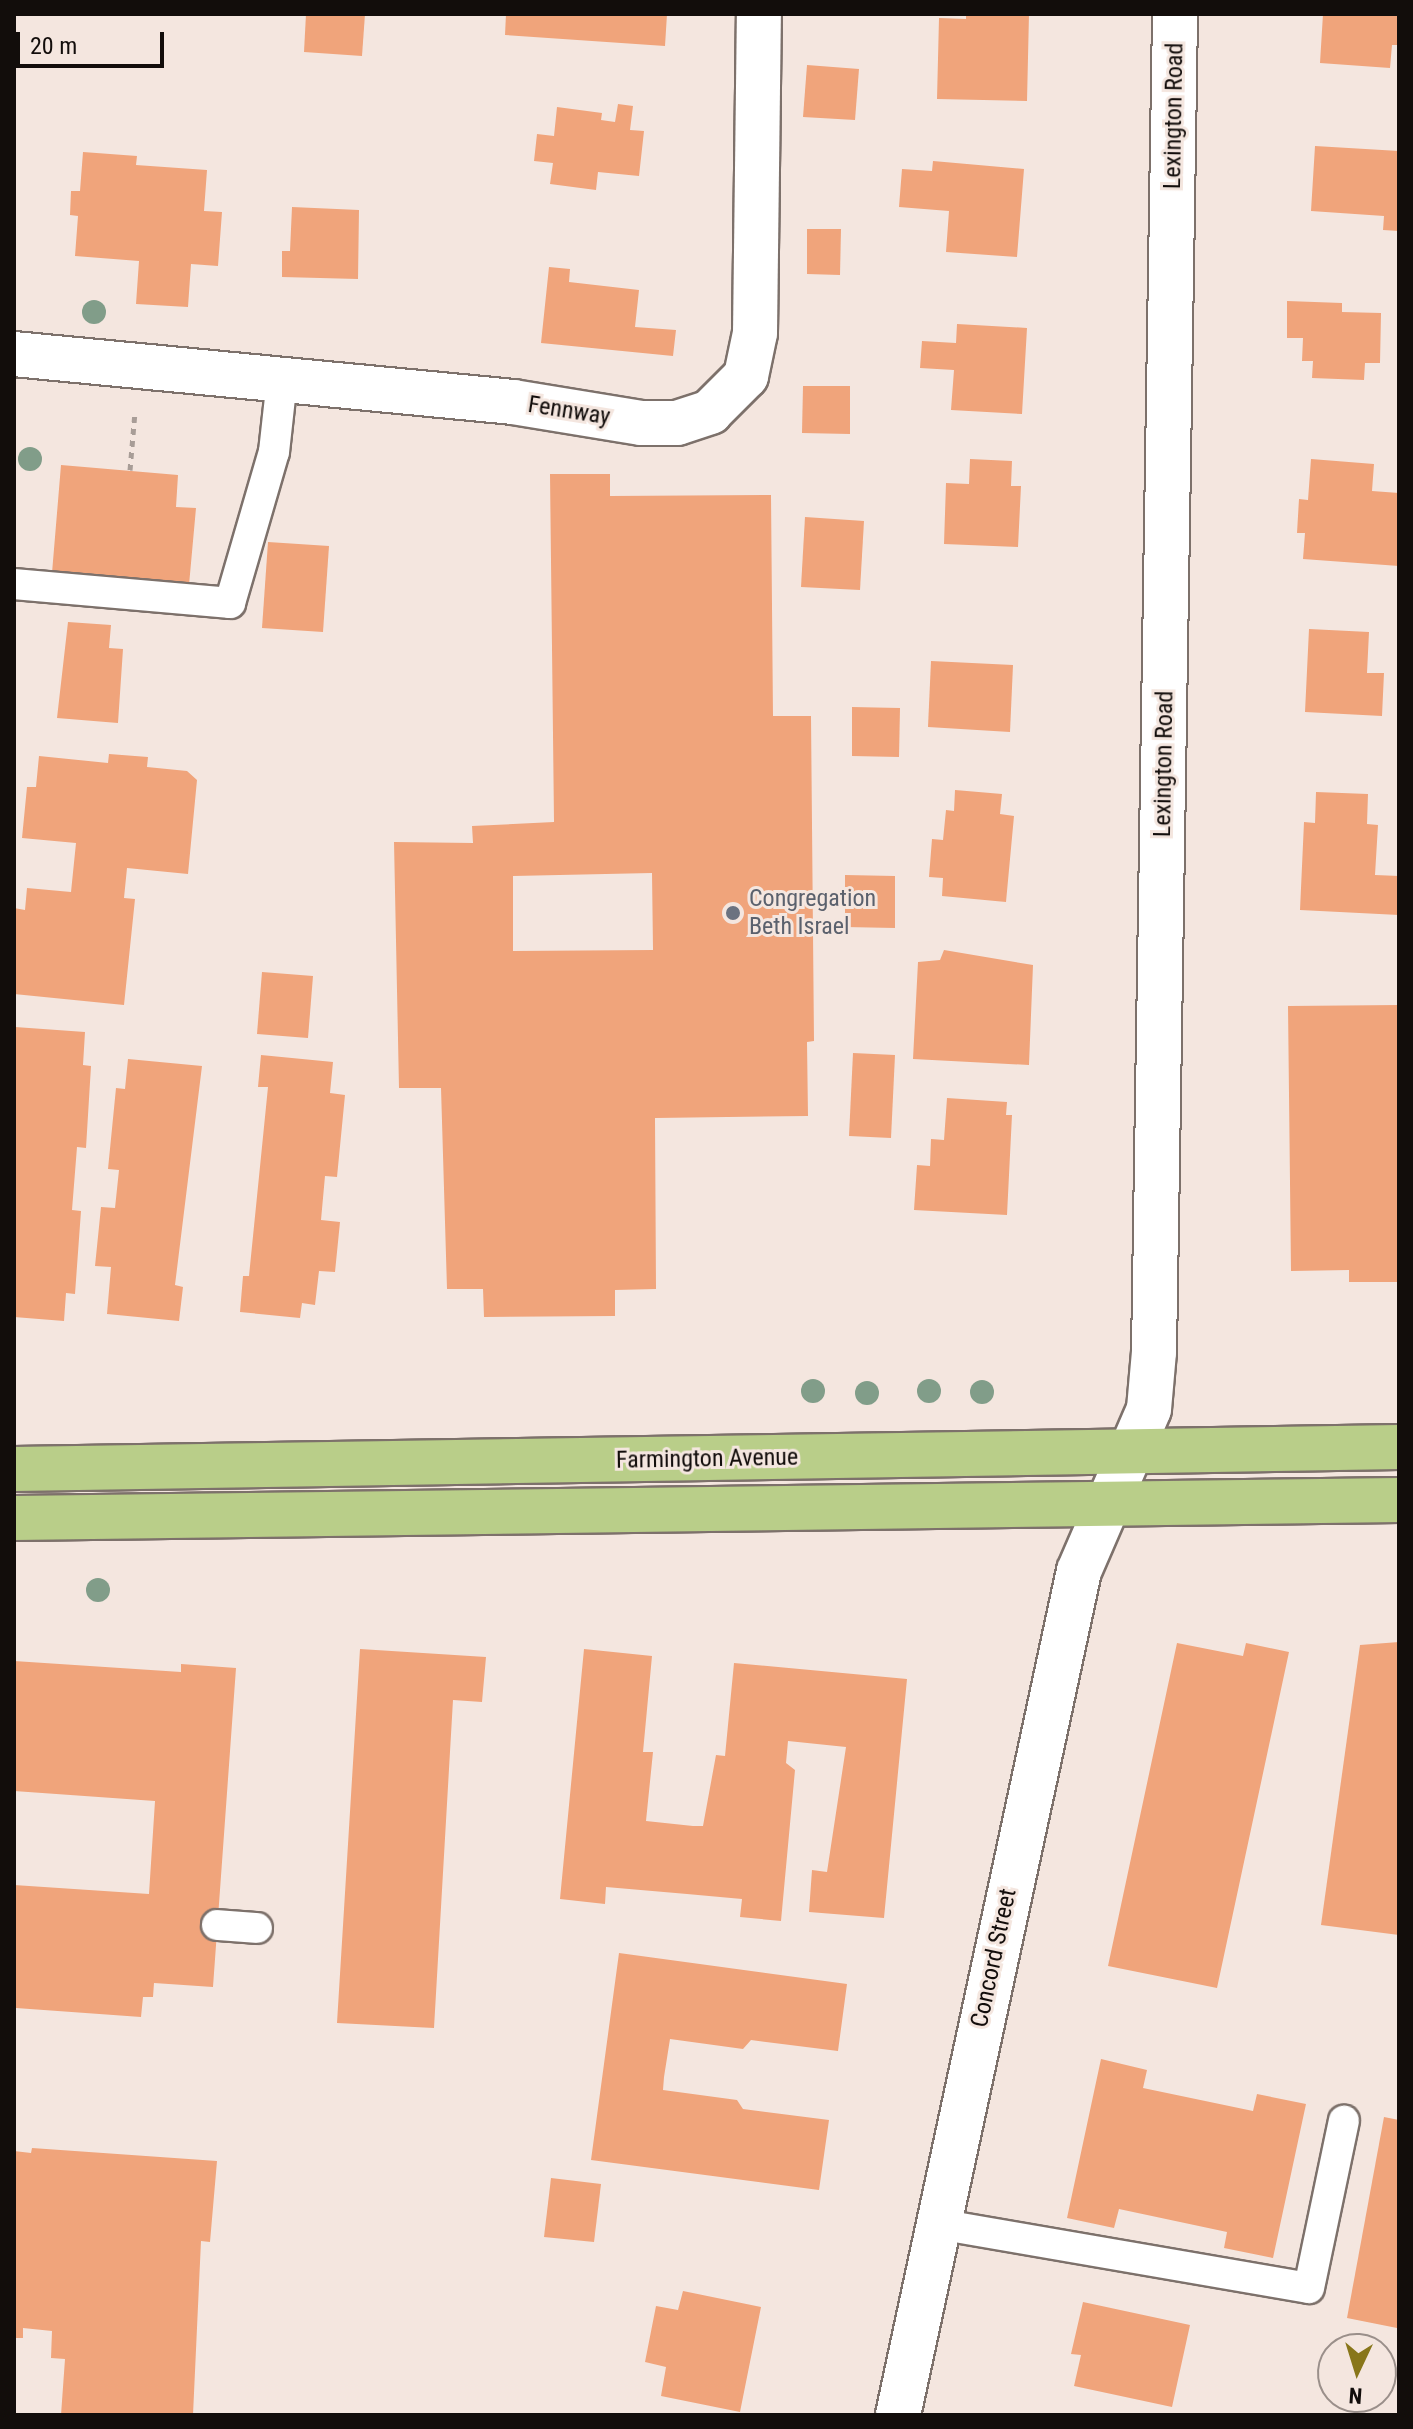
<!DOCTYPE html>
<html>
<head>
<meta charset="utf-8">
<style>
  body { margin:0 }
  #map { position:relative; width:1413px; height:2429px; overflow:hidden; background:#f4e6df; font-family:"Roboto Condensed",sans-serif }
  div>[style] { position:absolute }
  .building>* { inset:0; background:#f0a47b }
  .path>* { height:5px; margin-top:-2.5px; transform-origin:0; background:repeating-linear-gradient(90deg,#a89d97 0 6px,transparent 0 12px) }
  .roads { filter:drop-shadow(2px 0 #7d716b) drop-shadow(-2px 0 #7d716b) drop-shadow(0 2px #7d716b) drop-shadow(0 -2px #7d716b) }
  .lane>* { height:30px; margin:-15px; padding:0 15px; transform-origin:15px; border-radius:15px; background:#fff }
  .street>* { height:44px; margin:-22px; padding:0 22px; transform-origin:22px; border-radius:22px; background:#fff }
  .primary>* { height:44px; margin:-22px; padding:0 22px; transform-origin:22px; border-radius:22px; background:#b9ce89 }
  .trees>* { width:24px; height:24px; margin:-12px; border-radius:50%; background:#819d89 }
  .dots>* { width:22px; height:22px; translate:-50% -50%; box-sizing:border-box; border:4px solid #f4e6df; border-radius:50% }
  span { translate:-50% -50%; white-space:nowrap; text-align:center; line-height:1.15; -webkit-text-stroke:6px #f4e6df; paint-order:stroke }
  .street-label { font-size:24px; color:#120d0b }
  .worship-label { font-size:24px; color:#5b616d }
  .left { translate:0 -50%; text-align:left }
  .frame { position:absolute; inset:0; border:16px solid #120d0b; pointer-events:none }
  .north { position:absolute; left:1317px; top:2333px; width:80px; height:80px; box-sizing:border-box; background:#f4e6df; border:2px solid #9a8f8a; border-radius:50%; rotate:184deg; font-size:22px; font-weight:700; line-height:32px; text-align:center; color:#120d0b }
  .north::after { content:''; display:block; margin:auto; width:28px; height:36px; background:#88761a; clip-path:polygon(50% 0,100% 100%,50% 72%,0 100%) }
  .scale { position:absolute; left:16px; top:32px; width:148px; height:36px; box-sizing:border-box; border:4px solid #120d0b; border-top:0; padding-left:10px; font-size:24px; line-height:28px; white-space:nowrap; color:#120d0b; -webkit-text-stroke:6px #f4e6df; paint-order:stroke }
</style>
</head>
<body>
<div id="map">
  <div class="building">
    <div style="clip-path:polygon(306px 14px,365px 14px,362px 56px,304px 52px)"></div>
    <div style="clip-path:polygon(506px 14px,667px 14px,665px 46px,505px 35px)"></div>
    <div style="clip-path:polygon(966px 14px,1029px 14px,1027px 101px,937px 99px,939px 18px,966px 19px)"></div>
    <div style="clip-path:polygon(1323px 14px,1399px 14px,1399px 45px,1392px 45px,1390px 68px,1320px 63px)"></div>
    <div style="clip-path:polygon(807px 65px,859px 69px,855px 120px,803px 117px)"></div>
    <div style="clip-path:polygon(618px 104px,633px 106px,630px 130px,644px 131px,639px 176px,598px 172px,596px 190px,550px 184px,553px 163px,534px 161px,537px 134px,554px 136px,557px 107px,602px 113px,601px 120px,615px 122px)"></div>
    <div style="clip-path:polygon(1315px 146px,1399px 151px,1399px 231px,1383px 230px,1384px 216px,1311px 211px)"></div>
    <div style="clip-path:polygon(83px 152px,137px 156px,136px 165px,207px 170px,204px 211px,222px 212px,218px 266px,191px 264px,188px 307px,136px 304px,139px 261px,75px 256px,78px 216px,70px 215px,71px 191px,80px 191px)"></div>
    <div style="clip-path:polygon(933px 161px,1024px 169px,1017px 257px,946px 252px,949px 211px,899px 207px,902px 169px,932px 171px)"></div>
    <div style="clip-path:polygon(292px 207px,359px 210px,358px 279px,282px 277px,282px 251px,290px 251px)"></div>
    <div style="clip-path:polygon(807px 229px,841px 229px,840px 275px,807px 274px)"></div>
    <div style="clip-path:polygon(549px 267px,570px 269px,569px 282px,639px 290px,635px 327px,676px 330px,673px 356px,541px 343px)"></div>
    <div style="clip-path:polygon(1287px 301px,1342px 303px,1342px 312px,1381px 313px,1380px 363px,1365px 363px,1364px 380px,1312px 378px,1313px 361px,1302px 361px,1303px 338px,1287px 338px)"></div>
    <div style="clip-path:polygon(957px 324px,1027px 328px,1022px 414px,951px 410px,954px 370px,920px 368px,922px 341px,956px 343px)"></div>
    <div style="clip-path:polygon(803px 386px,850px 386px,850px 434px,802px 433px)"></div>
    <div style="clip-path:polygon(970px 459px,1012px 461px,1011px 486px,1021px 486px,1018px 547px,944px 544px,946px 483px,969px 484px)"></div>
    <div style="clip-path:polygon(1311px 459px,1374px 464px,1372px 491px,1399px 493px,1399px 566px,1303px 559px,1305px 533px,1297px 533px,1299px 499px,1308px 500px)"></div>
    <div style="clip-path:polygon(61px 465px,178px 475px,176px 507px,196px 508px,189px 585px,52px 573px)"></div>
    <div style="clip-path:polygon(evenodd,550px 474px,610px 474px,610px 496px,771px 495px,773px 716px,811px 716px,814px 1041px,807px 1042px,808px 1116px,655px 1118px,656px 1289px,615px 1290px,615px 1316px,484px 1317px,483px 1289px,447px 1289px,441px 1088px,399px 1088px,394px 842px,473px 843px,472px 826px,554px 822px,550px 474px,652px 873px,653px 950px,513px 951px,513px 876px,652px 873px)"></div>
    <div style="clip-path:polygon(805px 517px,864px 521px,860px 590px,801px 587px)"></div>
    <div style="clip-path:polygon(268px 542px,329px 546px,323px 632px,262px 628px)"></div>
    <div style="clip-path:polygon(68px 622px,111px 625px,109px 648px,123px 649px,118px 723px,57px 718px)"></div>
    <div style="clip-path:polygon(1309px 629px,1369px 632px,1367px 673px,1384px 673px,1382px 716px,1305px 712px)"></div>
    <div style="clip-path:polygon(931px 661px,1013px 665px,1010px 732px,928px 727px)"></div>
    <div style="clip-path:polygon(852px 707px,900px 708px,899px 757px,852px 756px)"></div>
    <div style="clip-path:polygon(109px 754px,148px 757px,147px 767px,187px 771px,197px 780px,188px 874px,127px 868px,124px 898px,135px 899px,124px 1005px,14px 994px,14px 908px,25px 910px,27px 888px,71px 892px,76px 843px,22px 838px,27px 787px,36px 787px,39px 756px,108px 763px)"></div>
    <div style="clip-path:polygon(955px 790px,1002px 794px,1000px 814px,1014px 816px,1006px 902px,942px 896px,943px 878px,929px 877px,932px 839px,943px 840px,946px 810px,954px 811px)"></div>
    <div style="clip-path:polygon(1316px 792px,1368px 794px,1367px 824px,1378px 825px,1375px 875px,1399px 876px,1399px 915px,1300px 910px,1304px 822px,1315px 823px)"></div>
    <div style="clip-path:polygon(845px 875px,895px 876px,895px 928px,845px 927px)"></div>
    <div style="clip-path:polygon(944px 950px,1033px 965px,1029px 1065px,913px 1059px,918px 962px,940px 960px)"></div>
    <div style="clip-path:polygon(262px 972px,313px 976px,308px 1038px,257px 1034px)"></div>
    <div style="clip-path:polygon(1399px 1005px,1399px 1282px,1349px 1282px,1349px 1270px,1291px 1271px,1288px 1006px)"></div>
    <div style="clip-path:polygon(15px 1027px,85px 1032px,83px 1065px,91px 1066px,86px 1148px,77px 1147px,72px 1210px,81px 1211px,75px 1294px,66px 1293px,64px 1321px,14px 1317px)"></div>
    <div style="clip-path:polygon(853px 1053px,895px 1055px,891px 1138px,849px 1136px)"></div>
    <div style="clip-path:polygon(261px 1055px,333px 1062px,330px 1093px,345px 1095px,337px 1177px,325px 1176px,321px 1220px,340px 1222px,335px 1272px,319px 1271px,315px 1305px,302px 1303px,300px 1318px,240px 1312px,243px 1276px,249px 1276px,268px 1087px,258px 1087px)"></div>
    <div style="clip-path:polygon(128px 1059px,202px 1066px,175px 1285px,183px 1287px,179px 1321px,107px 1314px,111px 1267px,95px 1266px,101px 1207px,115px 1208px,119px 1170px,108px 1169px,116px 1088px,125px 1089px)"></div>
    <div style="clip-path:polygon(947px 1098px,1007px 1102px,1006px 1115px,1012px 1115px,1007px 1215px,914px 1210px,917px 1165px,930px 1166px,931px 1139px,944px 1140px)"></div>
    <div style="clip-path:polygon(1399px 1642px,1399px 1935px,1321px 1925px,1360px 1645px)"></div>
    <div style="clip-path:polygon(1177px 1643px,1243px 1656px,1246px 1643px,1289px 1652px,1217px 1988px,1108px 1966px)"></div>
    <div style="clip-path:polygon(360px 1649px,486px 1657px,482px 1702px,453px 1700px,434px 2028px,337px 2023px)"></div>
    <div style="clip-path:polygon(584px 1649px,652px 1656px,643px 1752px,653px 1752px,646px 1821px,693px 1826px,703px 1826px,716px 1755px,725px 1756px,734px 1663px,907px 1679px,884px 1918px,809px 1912px,812px 1870px,827px 1872px,846px 1747px,788px 1741px,786px 1763px,795px 1770px,781px 1921px,740px 1917px,742px 1899px,687px 1894px,606px 1887px,605px 1904px,560px 1899px)"></div>
    <div style="clip-path:polygon(14px 1661px,181px 1672px,181px 1664px,236px 1668px,213px 1987px,154px 1983px,153px 1997px,143px 1997px,141px 2017px,16px 2008px,14px 1885px,149px 1894px,155px 1801px,14px 1791px)"></div>
    <div style="clip-path:polygon(619px 1953px,847px 1984px,838px 2051px,751px 2040px,743px 2049px,670px 2039px,664px 2077px,663px 2090px,737px 2100px,743px 2109px,829px 2120px,819px 2190px,591px 2160px)"></div>
    <div style="clip-path:polygon(1101px 2059px,1147px 2070px,1143px 2088px,1253px 2111px,1257px 2094px,1306px 2104px,1273px 2258px,1224px 2248px,1227px 2232px,1119px 2209px,1114px 2228px,1067px 2218px)"></div>
    <div style="clip-path:polygon(1384px 2117px,1399px 2120px,1397px 2328px,1347px 2318px)"></div>
    <div style="clip-path:polygon(32px 2148px,217px 2161px,210px 2242px,201px 2241px,193px 2415px,61px 2415px,65px 2359px,51px 2358px,52px 2331px,23px 2328px,23px 2338px,14px 2338px,14px 2151px,31px 2153px)"></div>
    <div style="clip-path:polygon(551px 2178px,601px 2184px,594px 2242px,544px 2237px)"></div>
    <div style="clip-path:polygon(683px 2291px,761px 2307px,740px 2412px,661px 2396px,666px 2367px,645px 2362px,656px 2306px,678px 2310px)"></div>
    <div style="clip-path:polygon(1083px 2302px,1190px 2325px,1172px 2407px,1074px 2386px,1081px 2355px,1071px 2354px)"></div>
  </div>
  <div class="path">
    <div style="left:130px;top:470px;width:58px;rotate:-85.1deg"></div>
  </div>
  <div class="roads">
    <div class="lane">
      <div style="left:14px;top:584px;width:217px;rotate:5deg"></div>
      <div style="left:230px;top:603px;width:157px;rotate:-73.8deg"></div>
      <div style="left:274px;top:452px;width:72px;rotate:-83.7deg"></div>
      <div style="left:217px;top:1925px;width:40px;rotate:4.3deg"></div>
      <div style="left:938px;top:2224px;width:376px;rotate:9.8deg"></div>
      <div style="left:1309px;top:2288px;width:171px;rotate:-78.2deg"></div>
    </div>
    <div class="street">
      <div style="left:14px;top:354px;width:501px;rotate:5.49deg"></div>
      <div style="left:513px;top:402px;width:130px;rotate:9.3deg"></div>
      <div style="left:641px;top:423px;width:36px"></div>
      <div style="left:677px;top:423px;width:35px;rotate:-18deg"></div>
      <div style="left:710px;top:412px;width:51px;rotate:-45deg"></div>
      <div style="left:746px;top:376px;width:44px;rotate:-78.2deg"></div>
      <div style="left:755px;top:333px;width:319px;rotate:-89.3deg"></div>
      <div style="left:898px;top:2415px;width:863px;rotate:-77.9deg"></div>
      <div style="left:1079px;top:1571px;width:176px;rotate:-66.6deg"></div>
      <div style="left:1149px;top:1409px;width:57px;rotate:-85deg"></div>
      <div style="left:1154px;top:1352px;width:1338px;rotate:-89.1deg"></div>
    </div>
    <div class="primary">
      <div style="left:14px;top:1469px;width:1385px;rotate:-0.91deg"></div>
      <div style="left:14px;top:1518px;width:1385px;rotate:-0.74deg"></div>
    </div>
  </div>
  <div class="trees">
    <div style="left:94px;top:312px"></div>
    <div style="left:30px;top:459px"></div>
    <div style="left:813px;top:1391px"></div>
    <div style="left:929px;top:1391px"></div>
    <div style="left:982px;top:1392px"></div>
    <div style="left:867px;top:1393px"></div>
    <div style="left:98px;top:1590px"></div>
  </div>
  <div class="dots">
    <div style="left:733px;top:913px;background:#6b7280"></div>
  </div>
  <div class="street-label">
    <span style="left:1174px;top:116px;rotate:-89deg">Lexington Road</span>
    <span style="left:569px;top:411px;rotate:9deg">Fennway</span>
    <span style="left:1164px;top:764px;rotate:-89deg">Lexington Road</span>
    <span style="left:707px;top:1459px;rotate:-1deg">Farmington Avenue</span>
    <span style="left:994px;top:1958px;rotate:-78deg">Concord Street</span>
  </div>
  <div class="worship-label">
    <span class="left" style="left:749px;top:913px">Congregation<br>Beth Israel</span>
  </div>
  <div class="frame"></div>
  <div class="north">N</div>
  <div class="scale">20 m</div>
</div>
</body>
</html>
